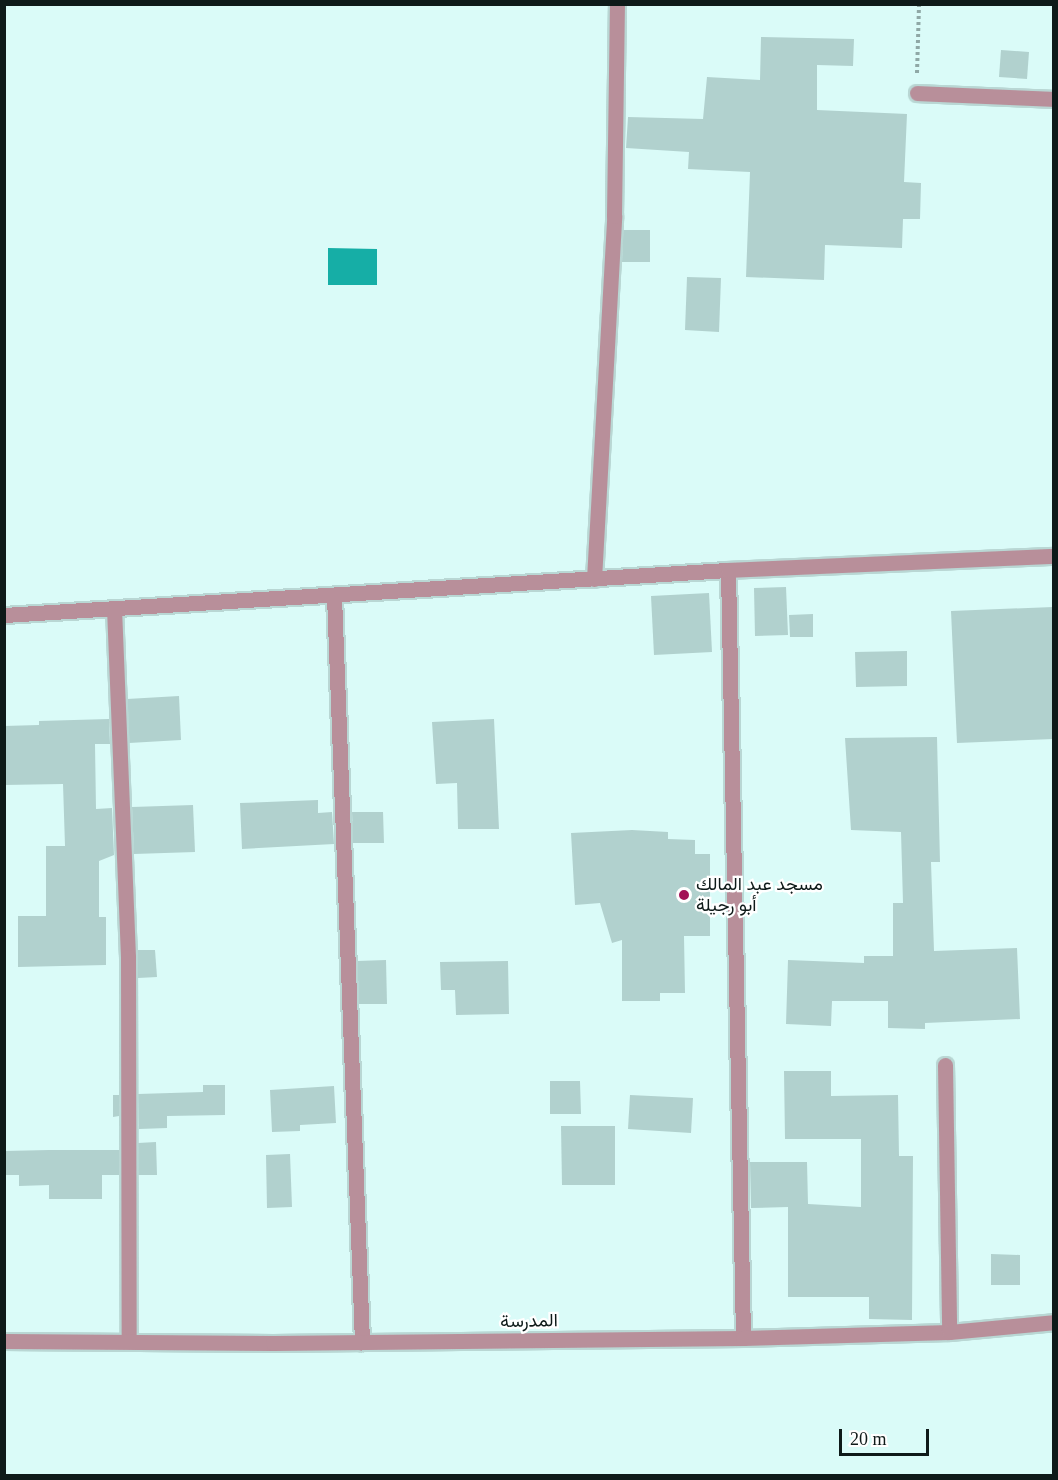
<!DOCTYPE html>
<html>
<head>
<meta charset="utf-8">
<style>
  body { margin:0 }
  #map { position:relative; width:1058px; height:1480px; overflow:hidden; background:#dafbf8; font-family:"Times New Roman",Vazirmatn,serif }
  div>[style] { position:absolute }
  .water>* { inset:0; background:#16aea6 }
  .building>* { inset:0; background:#b1d1ce }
  .path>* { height:4px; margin-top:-2px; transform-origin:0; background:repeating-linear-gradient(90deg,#8fa8a6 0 3px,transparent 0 6px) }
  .roads { filter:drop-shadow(2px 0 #b9d7d4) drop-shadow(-2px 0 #b9d7d4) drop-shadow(0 2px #b9d7d4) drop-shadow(0 -2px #b9d7d4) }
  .minor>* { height:15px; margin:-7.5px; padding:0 7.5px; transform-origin:7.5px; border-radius:7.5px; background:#b88f9a }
  .dots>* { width:16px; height:16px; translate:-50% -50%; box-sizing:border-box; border:3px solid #fff; border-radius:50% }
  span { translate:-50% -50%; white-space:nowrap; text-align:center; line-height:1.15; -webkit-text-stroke:4.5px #fff; paint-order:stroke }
  .poi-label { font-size:18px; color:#0e1a19 }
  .left { translate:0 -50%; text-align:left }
  .street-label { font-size:18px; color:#0e1a19 }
  .frame { position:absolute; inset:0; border:6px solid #0e1a19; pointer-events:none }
  .scale { position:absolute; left:839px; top:1429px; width:90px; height:27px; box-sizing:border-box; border:3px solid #0e1a19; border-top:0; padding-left:8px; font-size:18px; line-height:21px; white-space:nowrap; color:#0e1a19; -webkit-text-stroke:4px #fff; paint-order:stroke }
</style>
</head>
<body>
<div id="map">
  <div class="water">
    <div style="clip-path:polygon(328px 248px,377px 249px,377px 285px,328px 285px)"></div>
  </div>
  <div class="building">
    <div style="clip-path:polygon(761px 37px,854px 39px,853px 66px,817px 65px,817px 110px,907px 114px,904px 182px,921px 183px,920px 219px,903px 219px,902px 248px,825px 245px,824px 280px,746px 277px,750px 172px,688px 169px,689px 152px,626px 148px,628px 117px,703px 119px,707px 77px,760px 80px)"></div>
    <div style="clip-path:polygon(1001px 50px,1029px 52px,1027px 79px,999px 77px)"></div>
    <div style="clip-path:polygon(623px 230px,650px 230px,650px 262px,622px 262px)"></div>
    <div style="clip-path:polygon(687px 277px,721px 278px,719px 332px,685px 330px)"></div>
    <div style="clip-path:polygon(786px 587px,788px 635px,755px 636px,754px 588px)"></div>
    <div style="clip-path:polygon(709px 593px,712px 652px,654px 655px,651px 596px)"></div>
    <div style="clip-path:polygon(1053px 607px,1053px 739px,957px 743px,951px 611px)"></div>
    <div style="clip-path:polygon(813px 614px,813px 637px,790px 637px,789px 615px)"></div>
    <div style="clip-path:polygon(907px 651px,907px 686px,856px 687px,855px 652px)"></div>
    <div style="clip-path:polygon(179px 696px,181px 740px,129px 743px,127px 699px)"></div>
    <div style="clip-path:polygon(109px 719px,110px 744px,95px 744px,96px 809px,112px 808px,114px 855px,99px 861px,99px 917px,106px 917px,106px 965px,18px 967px,18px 916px,46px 916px,46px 846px,65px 846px,63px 784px,4px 785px,4px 726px,39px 725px,39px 721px)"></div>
    <div style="clip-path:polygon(494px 719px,499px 829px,458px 829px,457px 783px,436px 784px,432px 722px)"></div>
    <div style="clip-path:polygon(937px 737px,940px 862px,931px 862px,934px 951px,1017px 948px,1020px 1019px,925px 1023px,925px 1029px,888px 1028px,888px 1001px,832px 1001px,831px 1026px,786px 1024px,788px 960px,864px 963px,864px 956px,893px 956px,893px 903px,903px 903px,901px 832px,851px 830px,845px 738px)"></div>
    <div style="clip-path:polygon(318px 800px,318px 813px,332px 812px,334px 844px,242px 849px,240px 803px)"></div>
    <div style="clip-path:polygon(193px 805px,195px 852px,134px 854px,132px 807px)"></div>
    <div style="clip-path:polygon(352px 812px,383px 812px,384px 843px,353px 843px)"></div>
    <div style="clip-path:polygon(632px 830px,668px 832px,668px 839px,695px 840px,695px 854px,710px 854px,710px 936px,684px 936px,685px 993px,660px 993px,660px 1001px,622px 1001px,622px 940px,612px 943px,600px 903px,575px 905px,571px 833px)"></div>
    <div style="clip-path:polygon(137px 950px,155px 950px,157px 977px,138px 978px)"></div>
    <div style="clip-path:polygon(386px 960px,387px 1004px,359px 1004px,357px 961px)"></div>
    <div style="clip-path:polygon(508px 961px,509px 1014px,456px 1015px,455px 990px,441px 990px,440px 962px)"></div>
    <div style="clip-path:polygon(784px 1071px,831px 1071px,831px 1096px,898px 1095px,899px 1156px,913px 1156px,912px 1320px,869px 1319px,869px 1297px,788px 1297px,788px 1207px,751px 1208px,750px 1162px,807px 1162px,808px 1204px,861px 1207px,861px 1139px,785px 1139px)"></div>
    <div style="clip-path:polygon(550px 1081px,580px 1081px,581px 1114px,550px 1114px)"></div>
    <div style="clip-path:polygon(203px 1085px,225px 1085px,225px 1115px,167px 1116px,167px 1128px,139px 1129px,138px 1094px,203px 1092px)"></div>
    <div style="clip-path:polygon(334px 1086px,336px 1123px,300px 1125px,300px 1131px,272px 1132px,270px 1090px)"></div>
    <div style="clip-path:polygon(113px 1095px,119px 1095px,119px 1116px,113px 1117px)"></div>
    <div style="clip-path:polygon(630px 1095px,693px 1098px,691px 1133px,628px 1129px)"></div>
    <div style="clip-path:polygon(561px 1126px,615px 1126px,615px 1185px,562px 1185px)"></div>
    <div style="clip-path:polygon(156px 1142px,157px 1175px,138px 1175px,138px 1143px)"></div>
    <div style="clip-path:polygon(49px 1150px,119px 1150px,119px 1175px,102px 1175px,102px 1199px,49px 1199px,49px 1185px,19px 1186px,19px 1175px,4px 1175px,4px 1151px)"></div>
    <div style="clip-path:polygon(290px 1154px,292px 1207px,267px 1208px,266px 1155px)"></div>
    <div style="clip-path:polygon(991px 1254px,1020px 1255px,1020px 1285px,991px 1285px)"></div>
  </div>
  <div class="path">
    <div style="left:917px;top:73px;width:69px;rotate:-88.3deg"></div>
  </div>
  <div class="roads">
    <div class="minor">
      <div style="left:917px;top:93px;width:137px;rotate:2.5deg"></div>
      <div style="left:728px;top:570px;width:768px;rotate:88.88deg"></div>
      <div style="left:594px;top:579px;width:364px;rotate:-86.8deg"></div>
      <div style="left:614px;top:216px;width:212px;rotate:-89.2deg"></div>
      <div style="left:334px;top:596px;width:747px;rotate:87.85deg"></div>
      <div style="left:114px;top:608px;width:349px;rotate:87.7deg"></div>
      <div style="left:128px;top:957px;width:384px;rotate:89.9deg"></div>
      <div style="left:4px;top:615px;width:725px;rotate:-3.56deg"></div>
      <div style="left:728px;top:570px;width:326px;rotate:-2.5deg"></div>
      <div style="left:945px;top:1065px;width:267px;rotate:89.1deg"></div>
      <div style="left:4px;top:1341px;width:269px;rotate:0.4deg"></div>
      <div style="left:273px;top:1343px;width:470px;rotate:-0.6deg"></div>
      <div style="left:743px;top:1338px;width:206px;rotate:-1.7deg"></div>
      <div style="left:949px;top:1332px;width:105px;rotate:-5.4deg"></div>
    </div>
  </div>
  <div class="dots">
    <div style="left:684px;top:895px;background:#a21156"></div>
  </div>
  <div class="poi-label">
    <span class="left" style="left:696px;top:895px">مسجد عبد المالك<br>أبو رجيلة</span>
  </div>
  <div class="street-label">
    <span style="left:529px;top:1321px;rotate:-1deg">المدرسة</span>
  </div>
  <div class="frame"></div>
  <div class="scale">20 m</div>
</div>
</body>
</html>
